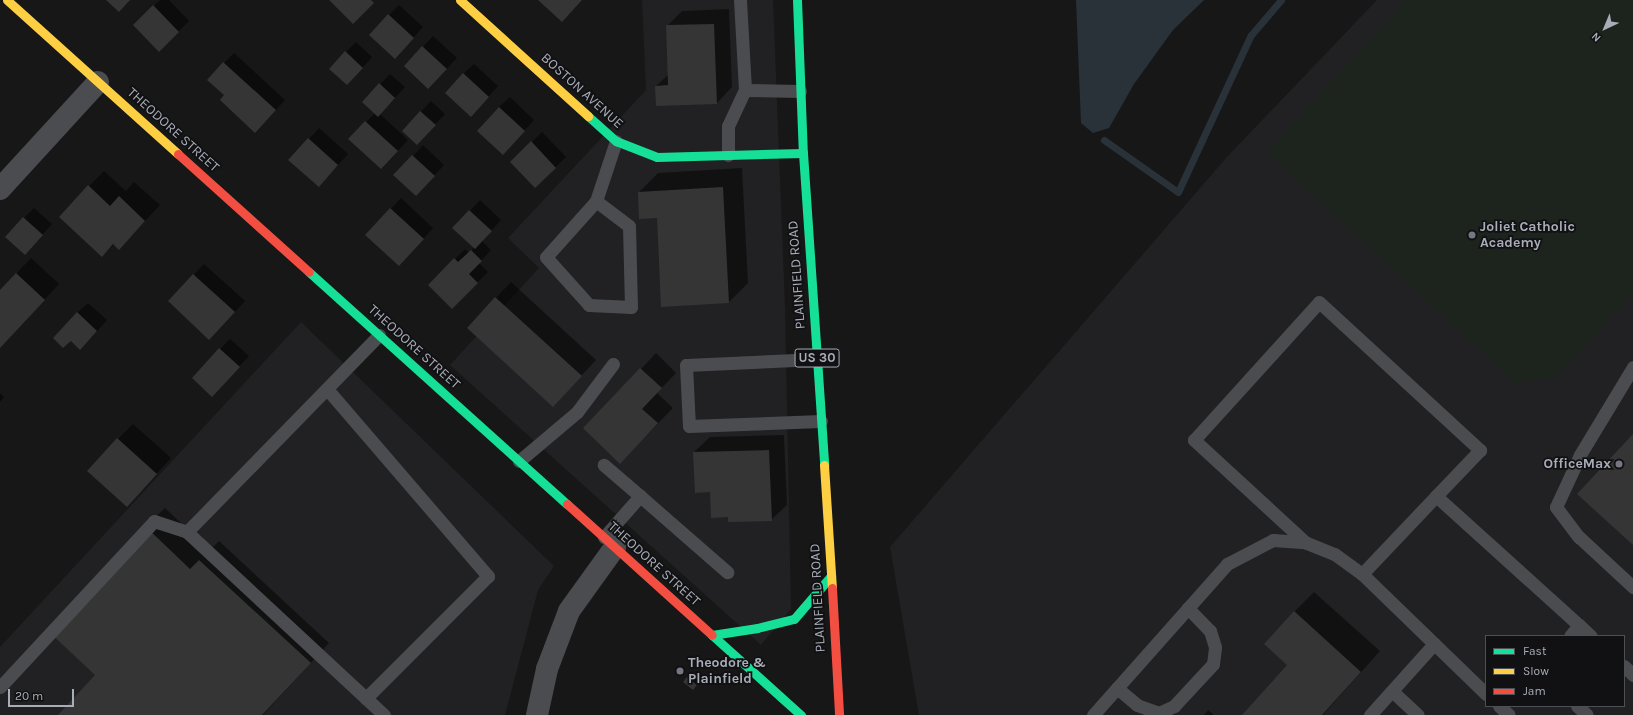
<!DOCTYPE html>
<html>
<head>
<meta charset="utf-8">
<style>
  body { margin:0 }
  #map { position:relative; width:1633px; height:715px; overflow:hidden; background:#171717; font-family:Karla,sans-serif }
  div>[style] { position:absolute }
  .built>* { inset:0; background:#212123 }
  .green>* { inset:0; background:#1d241e }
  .water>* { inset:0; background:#2a3239 }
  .shadow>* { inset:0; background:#0007 }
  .stream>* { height:7px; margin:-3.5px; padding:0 3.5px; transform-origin:3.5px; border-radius:3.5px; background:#2a3239 }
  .building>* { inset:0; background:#353536 }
  .lane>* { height:13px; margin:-6.5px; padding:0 6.5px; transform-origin:6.5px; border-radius:6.5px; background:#4b4c50 }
  .street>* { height:22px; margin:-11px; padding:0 11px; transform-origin:11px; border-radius:11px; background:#4b4c50 }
  .fast>* { height:9px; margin:-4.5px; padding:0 4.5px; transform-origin:4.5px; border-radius:4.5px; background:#16e098 }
  .slow>* { height:9px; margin:-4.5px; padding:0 4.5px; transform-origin:4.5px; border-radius:4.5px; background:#ffcf43 }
  .jam>* { height:9px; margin:-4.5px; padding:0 4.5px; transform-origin:4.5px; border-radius:4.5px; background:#f24e42 }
  .dots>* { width:11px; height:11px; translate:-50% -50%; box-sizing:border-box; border:2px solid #111113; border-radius:50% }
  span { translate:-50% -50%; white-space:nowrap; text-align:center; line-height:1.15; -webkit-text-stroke:3.5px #111113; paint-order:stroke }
  .shield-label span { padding:1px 3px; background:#111113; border:1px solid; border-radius:3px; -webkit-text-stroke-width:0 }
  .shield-label { font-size:13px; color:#a8adb8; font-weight:700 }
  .street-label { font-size:14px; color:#a8adb8 }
  .poi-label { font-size:14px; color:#a8adb8; font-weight:700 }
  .left { translate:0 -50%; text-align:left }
  .right { translate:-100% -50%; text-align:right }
  .legend { position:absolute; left:1485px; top:635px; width:140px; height:72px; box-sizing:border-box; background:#111113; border:1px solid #4d4f55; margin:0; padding:5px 7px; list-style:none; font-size:12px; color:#a8adb8 }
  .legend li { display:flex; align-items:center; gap:8px; height:20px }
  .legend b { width:20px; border:1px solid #4d4f55 }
  .north { position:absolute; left:1585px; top:8px; width:40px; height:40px; -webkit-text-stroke:3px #111113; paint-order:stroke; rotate:224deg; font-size:11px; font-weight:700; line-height:16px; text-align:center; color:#a8adb8 }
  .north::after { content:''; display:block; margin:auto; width:14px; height:18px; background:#a8adb8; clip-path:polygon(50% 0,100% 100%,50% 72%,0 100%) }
  .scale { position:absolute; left:8px; top:689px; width:66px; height:18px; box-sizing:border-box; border:2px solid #a8adb8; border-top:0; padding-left:5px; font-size:12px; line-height:14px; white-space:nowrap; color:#a8adb8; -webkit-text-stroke:3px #111113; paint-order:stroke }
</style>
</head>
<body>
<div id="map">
  <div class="built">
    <div style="clip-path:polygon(642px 0,773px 0,785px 307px,791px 609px,761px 645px,450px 365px,539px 268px,508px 238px,646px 90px)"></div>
    <div style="clip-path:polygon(evenodd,1377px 0,1633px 0,1633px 715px,919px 715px,890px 547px,1226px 158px,1377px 0,1486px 636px,1624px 636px,1624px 706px,1486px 706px,1486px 636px)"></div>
    <div style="clip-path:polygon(301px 322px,554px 566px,538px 590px,505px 715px,0 715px,0 647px)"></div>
  </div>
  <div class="green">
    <div style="clip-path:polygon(1406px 0,1633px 0,1633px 293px,1556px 378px,1515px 383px,1267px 152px)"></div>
  </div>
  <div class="water">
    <div style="clip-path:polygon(1076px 0,1204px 0,1173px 30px,1134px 84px,1109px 128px,1093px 133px,1081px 123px)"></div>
  </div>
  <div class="shadow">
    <div style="clip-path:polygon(160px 0,169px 0,189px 21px,178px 32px,144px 14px)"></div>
    <div style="clip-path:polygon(399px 5px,423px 27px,405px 47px,389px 15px)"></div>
    <div style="clip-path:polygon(729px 9px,732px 87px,717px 103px,656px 86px,669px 74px,667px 26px,682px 11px)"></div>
    <div style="clip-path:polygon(433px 36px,457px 58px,439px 77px,405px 66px)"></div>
    <div style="clip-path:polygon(356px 42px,372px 57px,358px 73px,346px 52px)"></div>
    <div style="clip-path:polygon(234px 53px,285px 100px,266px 121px,226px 95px,224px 63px)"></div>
    <div style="clip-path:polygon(474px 64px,498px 86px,481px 105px,463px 74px)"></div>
    <div style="clip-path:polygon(390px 74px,405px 87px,380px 114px,408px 140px,391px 158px,350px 139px,375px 113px,363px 102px)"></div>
    <div style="clip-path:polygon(510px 97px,534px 120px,513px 143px,499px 107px)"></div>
    <div style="clip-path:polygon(431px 101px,445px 114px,427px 133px,403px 131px)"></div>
    <div style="clip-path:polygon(319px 128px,348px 154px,329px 175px,309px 139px)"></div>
    <div style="clip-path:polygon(542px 132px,566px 157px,535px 187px,512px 162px)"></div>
    <div style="clip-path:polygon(423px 145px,444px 165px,426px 184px,413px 156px)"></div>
    <div style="clip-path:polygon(742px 168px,748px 283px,729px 302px,639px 192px,658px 173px)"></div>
    <div style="clip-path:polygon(104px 171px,126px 191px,134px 182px,160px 205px,134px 233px,114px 244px,102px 256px,89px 186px)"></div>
    <div style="clip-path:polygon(401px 198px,433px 228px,409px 255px,366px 235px)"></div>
    <div style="clip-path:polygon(480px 200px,501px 220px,482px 241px,491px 250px,479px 263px,488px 272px,452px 308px,429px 285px,465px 249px,469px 253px,475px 247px,454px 228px)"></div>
    <div style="clip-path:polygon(34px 208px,52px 224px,35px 243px,24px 218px)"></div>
    <div style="clip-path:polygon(31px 258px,59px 284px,0 347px,0 291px)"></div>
    <div style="clip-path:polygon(204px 264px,245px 301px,220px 328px,169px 301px)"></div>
    <div style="clip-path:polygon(511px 282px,596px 360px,568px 390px,468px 328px)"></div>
    <div style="clip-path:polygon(88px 303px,107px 320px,91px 338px,77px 313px)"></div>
    <div style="clip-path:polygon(230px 339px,249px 356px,222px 385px,220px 349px)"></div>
    <div style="clip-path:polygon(656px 353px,676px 373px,657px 393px,673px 408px,635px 447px,641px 369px)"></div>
    <div style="clip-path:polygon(0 393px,4px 397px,0 402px)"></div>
    <div style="clip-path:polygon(133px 424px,171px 458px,127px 506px,118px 439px)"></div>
    <div style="clip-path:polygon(784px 435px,787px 505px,771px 520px,729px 516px,711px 491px,694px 452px,710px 437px)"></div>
    <div style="clip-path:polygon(165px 508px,210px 550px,219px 541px,329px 643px,263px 715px,60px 715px,96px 675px,145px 527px)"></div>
    <div style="clip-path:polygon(1314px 592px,1380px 651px,1323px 715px,1244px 715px,1289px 665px,1294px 612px)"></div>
    <div style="clip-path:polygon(693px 673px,701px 680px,693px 688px,685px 681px)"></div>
    <div style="clip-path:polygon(1208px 710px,1214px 715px,1204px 715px)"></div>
  </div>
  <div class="stream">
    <div style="left:1104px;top:140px;width:90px;rotate:35.1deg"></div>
    <div style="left:1178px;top:192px;width:173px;rotate:-65.1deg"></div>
    <div style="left:1251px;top:35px;width:46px;rotate:-49.4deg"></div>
  </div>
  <div class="building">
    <div style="clip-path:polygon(106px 0,130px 0,119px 12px)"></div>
    <div style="clip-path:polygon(329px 0,371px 0,374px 3px,353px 24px)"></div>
    <div style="clip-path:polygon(538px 0,582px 0,562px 22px)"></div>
    <div style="clip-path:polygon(153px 5px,179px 32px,159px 52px,133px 25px)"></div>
    <div style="clip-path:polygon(388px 14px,414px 38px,395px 59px,369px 35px)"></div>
    <div style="clip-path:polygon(714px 24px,717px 104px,656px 106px,655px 86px,668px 85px,666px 25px)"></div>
    <div style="clip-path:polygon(422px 46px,447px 69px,428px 89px,404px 66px)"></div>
    <div style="clip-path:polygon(345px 51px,363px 68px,347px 85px,329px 69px)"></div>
    <div style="clip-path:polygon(223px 62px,276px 110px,255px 133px,220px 100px,224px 95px,207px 80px)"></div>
    <div style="clip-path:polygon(463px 73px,489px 97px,471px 117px,445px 93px)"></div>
    <div style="clip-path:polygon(379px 83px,395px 98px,378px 117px,362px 102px)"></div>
    <div style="clip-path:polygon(499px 107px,525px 131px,503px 155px,477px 131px)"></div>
    <div style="clip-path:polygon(420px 111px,436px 125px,417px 145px,402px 131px)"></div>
    <div style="clip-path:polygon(365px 121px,398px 151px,381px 169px,348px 139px)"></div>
    <div style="clip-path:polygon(308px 138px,338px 165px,319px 187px,288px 160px)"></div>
    <div style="clip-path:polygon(531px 141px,556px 168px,535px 188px,510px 162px)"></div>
    <div style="clip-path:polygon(412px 155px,435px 176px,416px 196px,393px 175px)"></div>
    <div style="clip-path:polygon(88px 185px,110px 206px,119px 196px,145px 221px,119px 250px,113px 244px,102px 257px,59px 217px)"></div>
    <div style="clip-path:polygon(723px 187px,729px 303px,661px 307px,657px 218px,639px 219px,638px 192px)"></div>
    <div style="clip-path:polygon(390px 208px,424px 239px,399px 266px,365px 235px)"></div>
    <div style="clip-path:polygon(469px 210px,492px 231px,475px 249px,452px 228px)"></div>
    <div style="clip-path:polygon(23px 217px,43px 235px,25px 255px,5px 237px)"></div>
    <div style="clip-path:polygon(471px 250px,482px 261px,469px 274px,478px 283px,452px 309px,428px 285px,454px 258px,458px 262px)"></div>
    <div style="clip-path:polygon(16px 273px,45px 300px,0 348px,0 290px)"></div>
    <div style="clip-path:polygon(193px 274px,235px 312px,209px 340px,168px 301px)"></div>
    <div style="clip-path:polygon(495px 297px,582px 376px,553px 407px,467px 328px)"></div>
    <div style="clip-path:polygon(77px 312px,97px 331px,80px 350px,71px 341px,63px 348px,53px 338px)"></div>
    <div style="clip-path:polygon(219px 348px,240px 367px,212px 397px,192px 378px)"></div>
    <div style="clip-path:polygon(640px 368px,662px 388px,642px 409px,658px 423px,620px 464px,583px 428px)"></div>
    <div style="clip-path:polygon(1633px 434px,1633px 545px,1577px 494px)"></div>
    <div style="clip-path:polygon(117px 438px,157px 474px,127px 507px,87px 471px)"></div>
    <div style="clip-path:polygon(769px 450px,772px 521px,728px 522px,728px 517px,711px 518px,710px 492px,695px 493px,693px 452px)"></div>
    <div style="clip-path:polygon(145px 526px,190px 569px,199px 560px,311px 663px,262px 715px,58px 715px,95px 675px,48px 631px)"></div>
    <div style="clip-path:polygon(1294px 611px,1361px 672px,1322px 715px,1242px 715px,1287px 665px,1264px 644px)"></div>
    <div style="clip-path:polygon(687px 677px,697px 685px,693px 690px,683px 682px)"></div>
  </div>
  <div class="lane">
    <div style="left:740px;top:0;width:90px;rotate:86.8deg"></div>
    <div style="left:745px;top:90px;width:55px;rotate:1deg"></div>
    <div style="left:728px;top:155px;width:29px;rotate:-90deg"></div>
    <div style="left:728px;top:126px;width:40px;rotate:-65deg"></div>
    <div style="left:596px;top:201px;width:41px;rotate:37.1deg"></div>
    <div style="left:629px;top:226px;width:81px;rotate:88.6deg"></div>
    <div style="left:631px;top:307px;width:42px;rotate:-177.3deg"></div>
    <div style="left:589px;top:305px;width:64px;rotate:-131.9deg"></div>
    <div style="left:546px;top:257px;width:75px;rotate:-48.2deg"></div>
    <div style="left:596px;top:201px;width:63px;rotate:-71.6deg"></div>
    <div style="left:379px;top:335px;width:275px;rotate:134.3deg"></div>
    <div style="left:187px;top:532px;width:269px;rotate:42.9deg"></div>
    <div style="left:817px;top:359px;width:131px;rotate:177.4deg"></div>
    <div style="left:686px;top:365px;width:61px;rotate:87.2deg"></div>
    <div style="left:689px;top:426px;width:132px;rotate:-2.2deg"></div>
    <div style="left:1633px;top:367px;width:103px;rotate:121.1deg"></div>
    <div style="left:1580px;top:455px;width:57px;rotate:114.8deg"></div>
    <div style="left:1556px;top:507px;width:38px;rotate:53deg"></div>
    <div style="left:1579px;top:537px;width:74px;rotate:42.8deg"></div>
    <div style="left:327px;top:389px;width:247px;rotate:49.3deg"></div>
    <div style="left:488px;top:576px;width:173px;rotate:135deg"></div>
    <div style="left:519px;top:461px;width:76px;rotate:-40.2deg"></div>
    <div style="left:577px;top:412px;width:60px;rotate:-53.1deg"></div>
    <div style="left:640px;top:496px;width:116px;rotate:41.1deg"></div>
    <div style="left:604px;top:537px;width:55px;rotate:-48.7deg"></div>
    <div style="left:640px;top:496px;width:48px;rotate:-139.3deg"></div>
    <div style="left:1362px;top:574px;width:108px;rotate:-46.5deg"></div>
    <div style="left:1579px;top:625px;width:16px;rotate:43deg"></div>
    <div style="left:1624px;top:666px;width:13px;rotate:45deg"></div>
    <div style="left:0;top:687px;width:226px;rotate:-47.1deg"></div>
    <div style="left:154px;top:521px;width:35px;rotate:18deg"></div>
    <div style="left:1117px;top:688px;width:26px;rotate:40deg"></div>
    <div style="left:1137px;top:705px;width:23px;rotate:20deg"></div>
    <div style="left:1159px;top:713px;width:17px;rotate:-25deg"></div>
    <div style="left:1174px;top:706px;width:57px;rotate:-47.1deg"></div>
    <div style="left:1213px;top:664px;width:17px;rotate:-83deg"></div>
    <div style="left:1215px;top:647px;width:17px;rotate:-107deg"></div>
    <div style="left:1210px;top:631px;width:32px;rotate:-134deg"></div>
    <div style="left:1392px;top:691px;width:35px;rotate:43deg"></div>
    <div style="left:1486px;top:694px;width:173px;rotate:-135.9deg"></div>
    <div style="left:1362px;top:574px;width:34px;rotate:-144deg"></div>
    <div style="left:1334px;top:554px;width:31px;rotate:-158deg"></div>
    <div style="left:1305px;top:542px;width:151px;rotate:-137.4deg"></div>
    <div style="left:1194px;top:440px;width:186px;rotate:-47.8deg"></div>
    <div style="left:1319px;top:302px;width:219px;rotate:42.6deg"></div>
    <div style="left:1480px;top:450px;width:64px;rotate:133.7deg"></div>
    <div style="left:1436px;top:496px;width:193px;rotate:42.1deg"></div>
    <div style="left:1579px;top:625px;width:14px;rotate:129deg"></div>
    <div style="left:1499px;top:706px;width:13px;rotate:42deg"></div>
    <div style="left:1577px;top:706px;width:13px;rotate:42deg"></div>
    <div style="left:1093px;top:715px;width:202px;rotate:-48.4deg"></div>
    <div style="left:1227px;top:564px;width:52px;rotate:-27.6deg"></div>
    <div style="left:1273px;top:540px;width:32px;rotate:4deg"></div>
    <div style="left:1370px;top:715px;width:96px;rotate:-48deg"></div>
  </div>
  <div class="street">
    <div style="left:0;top:189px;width:145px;rotate:-47.5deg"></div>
    <div style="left:537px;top:715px;width:47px;rotate:-77.7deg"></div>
    <div style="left:547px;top:669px;width:62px;rotate:-69.2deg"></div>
    <div style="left:569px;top:611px;width:79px;rotate:-54.3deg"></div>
  </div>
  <div class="fast">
    <div style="left:797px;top:0;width:153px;rotate:87.8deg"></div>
    <div style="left:803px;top:153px;width:313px;rotate:86.1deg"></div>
    <div style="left:588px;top:116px;width:38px;rotate:42deg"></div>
    <div style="left:616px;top:141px;width:44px;rotate:21.3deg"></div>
    <div style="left:657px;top:157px;width:146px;rotate:-1.6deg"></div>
    <div style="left:309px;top:272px;width:347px;rotate:42deg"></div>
    <div style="left:712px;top:635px;width:120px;rotate:42deg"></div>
    <div style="left:712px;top:635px;width:46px;rotate:-8.8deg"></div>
    <div style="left:757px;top:628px;width:38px;rotate:-14deg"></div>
    <div style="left:794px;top:619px;width:57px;rotate:-49.3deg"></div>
  </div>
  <div class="slow">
    <div style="left:7px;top:0;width:230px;rotate:42deg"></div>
    <div style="left:460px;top:0;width:173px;rotate:42.2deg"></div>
    <div style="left:824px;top:465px;width:123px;rotate:86.3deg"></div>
  </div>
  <div class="jam">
    <div style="left:178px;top:154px;width:176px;rotate:42deg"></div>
    <div style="left:567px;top:504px;width:195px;rotate:42.1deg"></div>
    <div style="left:832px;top:588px;width:127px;rotate:86.8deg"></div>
  </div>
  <div class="dots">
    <div style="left:1472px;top:235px;background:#757880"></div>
    <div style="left:1619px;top:464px;background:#757880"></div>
    <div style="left:680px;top:671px;background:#757880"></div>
  </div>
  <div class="shield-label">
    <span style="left:817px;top:358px">US 30</span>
  </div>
  <div class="street-label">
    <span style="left:582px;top:91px;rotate:42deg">BOSTON AVENUE</span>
    <span style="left:173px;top:130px;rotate:42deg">THEODORE STREET</span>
    <span style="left:797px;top:275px;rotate:-94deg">PLAINFIELD ROAD</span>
    <span style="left:414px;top:347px;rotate:42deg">THEODORE STREET</span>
    <span style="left:654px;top:564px;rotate:42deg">THEODORE STREET</span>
    <span style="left:818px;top:598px;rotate:-93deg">PLAINFIELD ROAD</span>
  </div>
  <div class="poi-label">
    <span class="left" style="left:1480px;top:235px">Joliet Catholic<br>Academy</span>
    <span class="right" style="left:1611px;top:464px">OfficeMax</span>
    <span class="left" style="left:688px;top:671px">Theodore &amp;<br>Plainfield</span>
  </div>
  <ul class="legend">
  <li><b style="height:5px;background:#16e098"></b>Fast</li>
  <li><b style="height:5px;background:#ffcf43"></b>Slow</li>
  <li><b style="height:5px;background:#f24e42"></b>Jam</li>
  </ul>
  <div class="north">N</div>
  <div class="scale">20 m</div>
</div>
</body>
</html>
